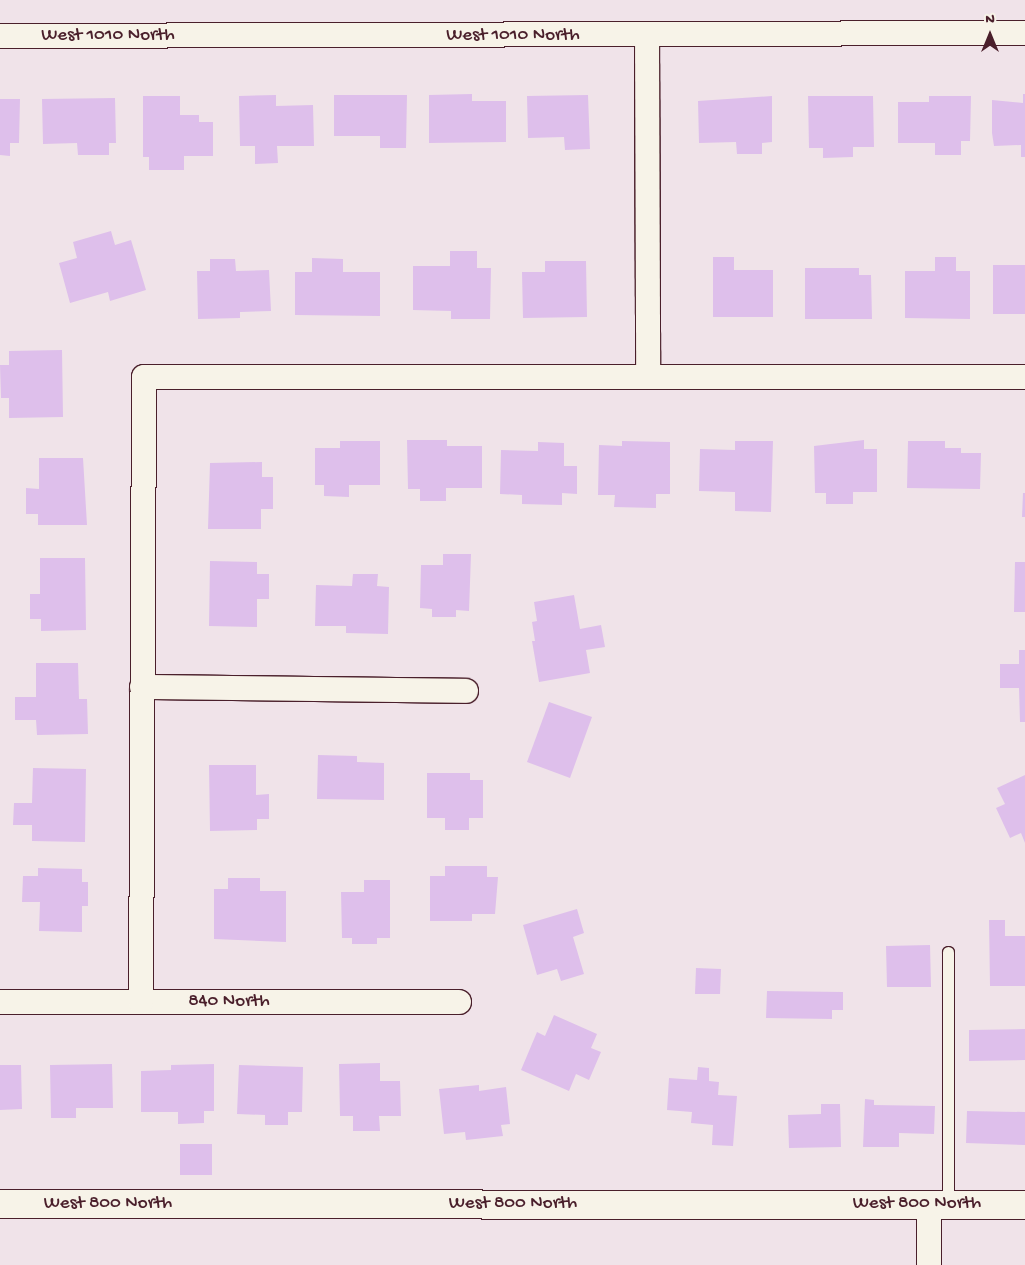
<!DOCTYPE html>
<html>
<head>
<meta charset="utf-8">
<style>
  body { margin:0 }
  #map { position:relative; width:1025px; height:1265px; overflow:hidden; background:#f0e3e9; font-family:"Gochi Hand",sans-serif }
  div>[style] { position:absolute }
  .building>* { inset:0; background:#debfeb }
  .roads { filter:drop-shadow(1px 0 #4a1f2b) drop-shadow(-1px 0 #4a1f2b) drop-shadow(0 1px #4a1f2b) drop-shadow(0 -1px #4a1f2b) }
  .lane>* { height:11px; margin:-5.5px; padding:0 5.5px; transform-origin:5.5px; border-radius:5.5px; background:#f7f3e8 }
  .street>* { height:24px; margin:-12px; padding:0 12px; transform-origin:12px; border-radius:12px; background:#f7f3e8 }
  .secondary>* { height:28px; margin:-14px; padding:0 14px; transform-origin:14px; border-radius:14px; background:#f7f3e8 }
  span { translate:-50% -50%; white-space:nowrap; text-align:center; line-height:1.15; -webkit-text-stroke:4.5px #f7f3e8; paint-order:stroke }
  .street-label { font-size:19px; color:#4a1f2b }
  .north { position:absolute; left:965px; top:10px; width:50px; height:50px; -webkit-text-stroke:4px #f7f3e8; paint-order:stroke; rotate:0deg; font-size:14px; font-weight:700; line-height:20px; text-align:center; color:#4a1f2b }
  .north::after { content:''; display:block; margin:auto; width:18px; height:22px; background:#4a1f2b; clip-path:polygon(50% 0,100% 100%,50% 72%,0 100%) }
</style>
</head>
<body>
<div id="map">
  <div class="building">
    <div style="clip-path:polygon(472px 94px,472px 101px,506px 101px,506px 142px,429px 143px,429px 95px)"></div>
    <div style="clip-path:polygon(1023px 94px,1025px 94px,1025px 157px,1021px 157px,1021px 145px,994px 146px,992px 133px,992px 100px,1023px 103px)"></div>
    <div style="clip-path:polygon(276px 95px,276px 106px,313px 105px,314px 146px,277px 146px,278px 163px,255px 164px,255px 146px,240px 146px,239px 96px)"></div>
    <div style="clip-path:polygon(334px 95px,407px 95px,406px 148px,380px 148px,380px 136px,334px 136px)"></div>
    <div style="clip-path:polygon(588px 95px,590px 149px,565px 150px,564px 137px,528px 138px,527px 96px)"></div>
    <div style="clip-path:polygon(143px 96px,180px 96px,180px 115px,199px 115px,199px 122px,213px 122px,213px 156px,184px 156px,184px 170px,149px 170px,149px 157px,143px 157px)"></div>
    <div style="clip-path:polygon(772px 96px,772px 142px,762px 143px,762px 154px,737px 154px,736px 142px,699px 143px,698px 101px)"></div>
    <div style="clip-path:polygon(808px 96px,873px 96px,874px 147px,853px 147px,853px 157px,823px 158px,823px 148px,809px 148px)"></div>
    <div style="clip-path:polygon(929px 96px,971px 96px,970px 141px,961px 141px,961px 155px,935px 155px,935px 143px,898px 143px,898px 102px,929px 102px)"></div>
    <div style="clip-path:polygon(115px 98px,116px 143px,109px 143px,109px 155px,78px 155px,77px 143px,43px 144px,42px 99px)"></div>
    <div style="clip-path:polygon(0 99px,20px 99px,19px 143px,10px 143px,10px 156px,0 155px)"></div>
    <div style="clip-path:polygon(111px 231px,115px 245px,131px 240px,146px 290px,110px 301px,108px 292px,70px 303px,59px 263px,77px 258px,73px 242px)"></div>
    <div style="clip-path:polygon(450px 251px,477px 251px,477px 268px,491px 268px,490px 319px,451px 319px,451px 311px,413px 310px,413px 266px,450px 266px)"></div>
    <div style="clip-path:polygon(713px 257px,734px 257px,734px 270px,773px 270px,773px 317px,713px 317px)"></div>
    <div style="clip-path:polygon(935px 257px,956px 257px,956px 271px,970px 271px,970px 319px,905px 318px,905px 271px,935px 271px)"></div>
    <div style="clip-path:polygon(312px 258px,343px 259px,343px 272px,380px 272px,380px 316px,295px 315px,295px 272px,312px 272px)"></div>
    <div style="clip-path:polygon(210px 259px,235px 259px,236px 271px,269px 270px,271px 311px,240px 312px,240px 318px,198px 319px,197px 271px,210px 271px)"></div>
    <div style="clip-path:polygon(545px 261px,586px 261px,587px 317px,523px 318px,522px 272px,545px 272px)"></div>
    <div style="clip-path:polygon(993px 265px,1025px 265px,1025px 314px,993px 314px)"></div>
    <div style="clip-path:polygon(805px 268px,859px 268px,859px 275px,871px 275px,872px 319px,805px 319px)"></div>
    <div style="clip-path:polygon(62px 350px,63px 417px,9px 418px,9px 398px,1px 398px,0 365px,9px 365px,9px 351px)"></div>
    <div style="clip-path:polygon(407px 440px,447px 440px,447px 446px,482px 446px,482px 488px,446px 488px,446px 501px,420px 501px,420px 489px,408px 489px)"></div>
    <div style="clip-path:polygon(864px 440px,864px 449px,877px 449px,877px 492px,853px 492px,853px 504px,826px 504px,826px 493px,815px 493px,814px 446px)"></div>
    <div style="clip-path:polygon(340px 441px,380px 441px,380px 485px,349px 485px,349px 497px,324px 496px,324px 485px,315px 485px,315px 448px,340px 448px)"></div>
    <div style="clip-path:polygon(622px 441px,670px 442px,670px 494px,656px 494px,656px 508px,614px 507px,615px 495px,598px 495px,599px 445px,622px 446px)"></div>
    <div style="clip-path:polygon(735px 441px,773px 441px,771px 512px,735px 511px,735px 492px,699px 491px,700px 449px,735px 450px)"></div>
    <div style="clip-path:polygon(908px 441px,945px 441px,945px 448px,961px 448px,961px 453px,981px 453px,980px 489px,907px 488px)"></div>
    <div style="clip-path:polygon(538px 442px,564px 443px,564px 466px,577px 466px,577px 494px,562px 493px,562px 505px,522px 504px,522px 495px,500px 494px,501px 450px,538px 451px)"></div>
    <div style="clip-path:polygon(39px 458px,83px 458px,87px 525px,38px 525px,38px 514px,26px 514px,26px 488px,39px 489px)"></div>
    <div style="clip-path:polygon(262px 462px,262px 477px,273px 477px,273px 509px,261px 509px,261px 529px,208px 529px,210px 463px)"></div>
    <div style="clip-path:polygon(1023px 493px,1025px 493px,1025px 517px,1022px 517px)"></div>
    <div style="clip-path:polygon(443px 554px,471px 554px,469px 611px,456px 610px,456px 617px,432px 617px,432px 609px,420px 608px,421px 565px,443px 565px)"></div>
    <div style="clip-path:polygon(40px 558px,85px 558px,86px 630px,41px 631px,41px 619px,30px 619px,30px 594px,40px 594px)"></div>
    <div style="clip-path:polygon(210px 561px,257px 562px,257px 574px,269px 574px,269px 599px,257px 599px,257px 627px,209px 626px)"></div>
    <div style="clip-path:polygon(1015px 562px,1025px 562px,1025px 612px,1014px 612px)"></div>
    <div style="clip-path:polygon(353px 574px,378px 574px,377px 586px,389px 587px,388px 634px,346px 633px,346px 626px,315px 626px,316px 585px,352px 586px)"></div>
    <div style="clip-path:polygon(574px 595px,580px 629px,601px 625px,605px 647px,586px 650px,590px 673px,539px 682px,532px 641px,535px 641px,532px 622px,537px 621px,534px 602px)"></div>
    <div style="clip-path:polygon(1019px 650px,1025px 650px,1025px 722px,1020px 722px,1019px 688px,1000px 688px,1000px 664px,1019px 664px)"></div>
    <div style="clip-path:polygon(36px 663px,78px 663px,79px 699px,87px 699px,88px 734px,37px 735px,36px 720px,15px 720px,15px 697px,36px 697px)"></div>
    <div style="clip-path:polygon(549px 702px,592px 717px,570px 778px,527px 762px)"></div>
    <div style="clip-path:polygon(318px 755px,357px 756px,357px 762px,384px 763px,384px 800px,317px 799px)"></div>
    <div style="clip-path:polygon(209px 765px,256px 765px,256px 795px,269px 794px,269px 819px,257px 819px,257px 830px,210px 831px)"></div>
    <div style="clip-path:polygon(33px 768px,86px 769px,85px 842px,32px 841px,32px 825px,13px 825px,14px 803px,32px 803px)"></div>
    <div style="clip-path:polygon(427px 773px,470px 773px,470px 780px,483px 780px,483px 818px,469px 818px,469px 830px,445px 830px,445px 818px,427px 818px)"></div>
    <div style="clip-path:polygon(1025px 775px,1025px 843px,1021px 833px,1010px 838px,996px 808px,1005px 804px,997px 788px)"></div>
    <div style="clip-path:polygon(445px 866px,487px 866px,487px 877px,498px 877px,495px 914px,472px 914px,472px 921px,430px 921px,430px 876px,445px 876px)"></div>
    <div style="clip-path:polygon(38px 868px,82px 869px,82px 882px,88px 882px,88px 906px,82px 906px,82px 932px,39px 931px,40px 902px,22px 902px,23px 876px,38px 876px)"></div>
    <div style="clip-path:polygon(228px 878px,260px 878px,260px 891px,286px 891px,286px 942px,214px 939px,214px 889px,228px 889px)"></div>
    <div style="clip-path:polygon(364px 880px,390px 880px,390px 938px,377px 938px,377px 944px,352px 944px,352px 938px,342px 938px,341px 892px,364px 892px)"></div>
    <div style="clip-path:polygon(577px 909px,584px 933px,573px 937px,584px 974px,561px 981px,557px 969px,537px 975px,523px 925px)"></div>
    <div style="clip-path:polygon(989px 920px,1005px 920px,1005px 936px,1025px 936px,1025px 986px,990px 986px)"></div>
    <div style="clip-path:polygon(930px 945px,931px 987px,887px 987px,886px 946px)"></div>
    <div style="clip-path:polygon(696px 968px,721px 969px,720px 994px,695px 994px)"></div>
    <div style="clip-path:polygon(767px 991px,843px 992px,843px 1010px,832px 1010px,832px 1019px,766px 1018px)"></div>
    <div style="clip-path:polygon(554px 1015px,597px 1034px,591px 1048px,601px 1052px,589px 1080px,576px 1074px,569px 1091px,521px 1070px,537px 1032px,545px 1036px)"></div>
    <div style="clip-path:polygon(1025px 1029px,1025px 1060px,969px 1061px,969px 1030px)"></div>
    <div style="clip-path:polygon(380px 1063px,380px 1081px,400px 1081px,401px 1116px,379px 1116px,380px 1131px,353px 1131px,353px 1116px,340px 1116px,339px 1064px)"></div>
    <div style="clip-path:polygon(112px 1064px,113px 1108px,76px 1108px,76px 1118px,51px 1118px,50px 1065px)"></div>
    <div style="clip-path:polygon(214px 1064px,214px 1111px,204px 1111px,204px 1123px,178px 1124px,178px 1112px,141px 1112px,141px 1071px,171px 1070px,171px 1065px)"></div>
    <div style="clip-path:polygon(0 1065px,21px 1065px,22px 1109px,0 1110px)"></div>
    <div style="clip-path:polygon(239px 1065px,303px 1067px,302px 1112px,288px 1112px,288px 1125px,265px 1125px,265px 1115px,237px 1114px)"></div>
    <div style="clip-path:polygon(698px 1067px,709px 1068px,709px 1081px,719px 1082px,718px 1095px,737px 1096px,733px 1146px,712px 1145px,713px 1125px,691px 1123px,692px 1112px,667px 1110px,669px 1078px,697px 1080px)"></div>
    <div style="clip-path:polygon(479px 1085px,479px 1091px,506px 1087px,510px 1124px,501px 1125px,503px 1136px,466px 1140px,465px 1132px,444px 1134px,439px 1089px)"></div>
    <div style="clip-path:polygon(865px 1099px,874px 1100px,874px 1105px,935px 1106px,934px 1134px,899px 1133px,899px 1147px,863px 1147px)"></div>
    <div style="clip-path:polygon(821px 1104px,840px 1104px,841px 1147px,789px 1148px,788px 1115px,821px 1114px)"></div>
    <div style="clip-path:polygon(967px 1111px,1025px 1112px,1025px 1145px,966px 1143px)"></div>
    <div style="clip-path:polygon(180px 1144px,212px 1144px,212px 1175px,180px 1175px)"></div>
  </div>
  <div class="roads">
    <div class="lane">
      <div style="left:948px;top:952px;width:252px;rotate:90deg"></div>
    </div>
    <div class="street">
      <div style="left:0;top:36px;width:1025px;rotate:-0.17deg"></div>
      <div style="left:647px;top:36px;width:339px;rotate:89.8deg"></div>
      <div style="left:142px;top:687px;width:324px;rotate:0.7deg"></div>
      <div style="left:0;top:1002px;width:459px"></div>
      <div style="left:141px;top:1002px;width:625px;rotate:-89.72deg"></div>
      <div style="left:144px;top:377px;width:881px"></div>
      <div style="left:929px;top:1204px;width:61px;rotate:90deg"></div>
    </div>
    <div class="secondary">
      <div style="left:0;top:1204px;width:1025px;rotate:0.06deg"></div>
    </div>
  </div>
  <div class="street-label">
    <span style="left:108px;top:36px">West 1010 North</span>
    <span style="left:513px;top:36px">West 1010 North</span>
    <span style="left:229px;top:1002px">840 North</span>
    <span style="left:108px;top:1204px">West 800 North</span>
    <span style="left:513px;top:1204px">West 800 North</span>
    <span style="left:917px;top:1204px">West 800 North</span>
  </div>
  <div class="north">N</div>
</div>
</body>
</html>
